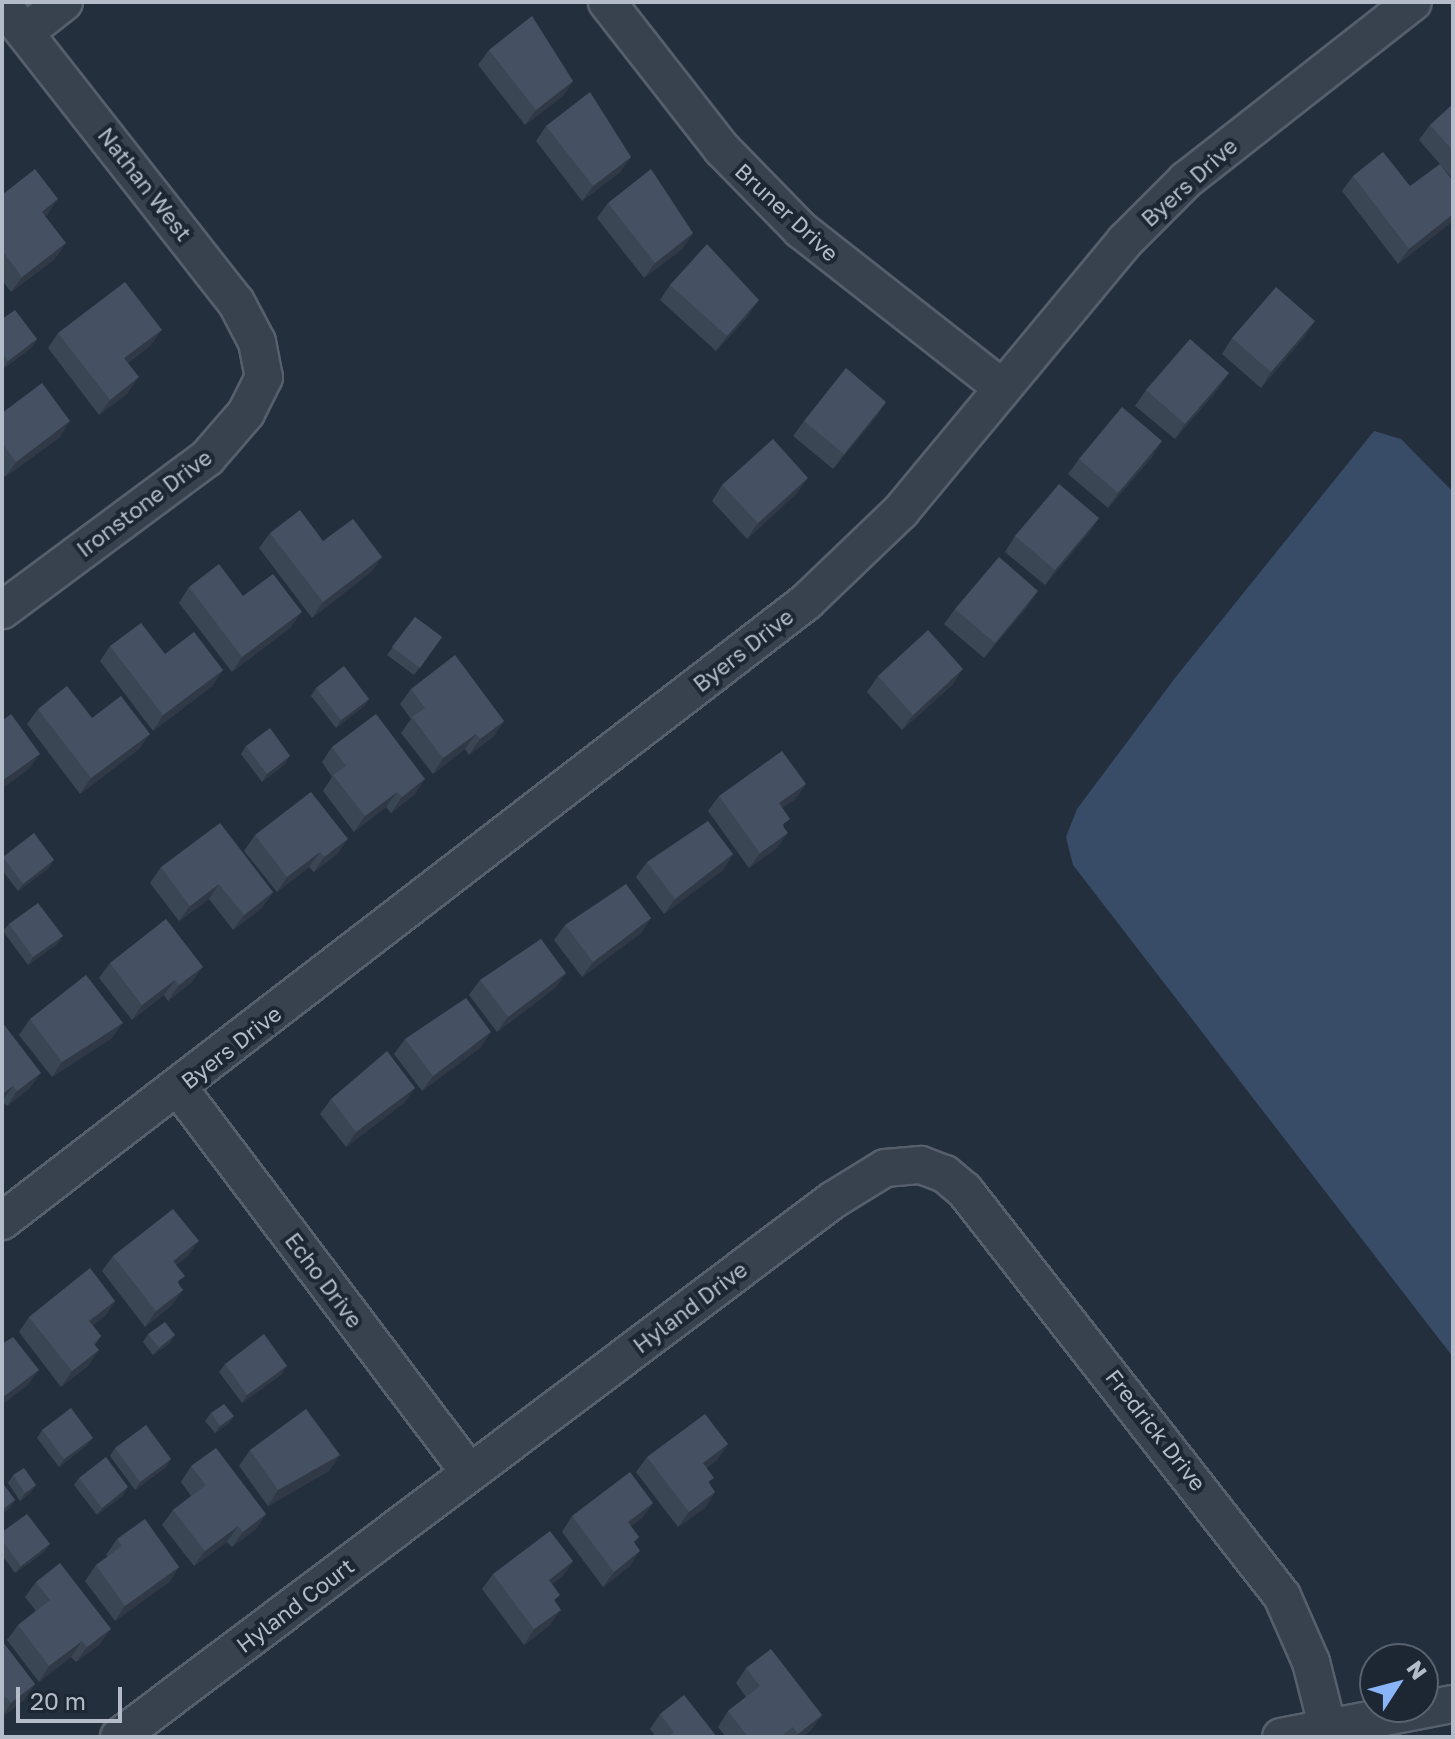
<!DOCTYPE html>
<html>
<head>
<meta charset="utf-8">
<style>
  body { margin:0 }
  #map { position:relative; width:1455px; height:1739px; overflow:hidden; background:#242f3e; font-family:"Golos Text",sans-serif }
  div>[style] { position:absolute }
  .water>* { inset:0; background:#394c67 }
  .roads { filter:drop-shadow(2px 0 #565f6c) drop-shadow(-2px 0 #565f6c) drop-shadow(0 2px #565f6c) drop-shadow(0 -2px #565f6c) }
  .minor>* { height:36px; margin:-18px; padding:0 18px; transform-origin:18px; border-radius:18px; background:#38414e }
  .wall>* { inset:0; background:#3b4654 }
  .shaded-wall>* { inset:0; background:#303945 }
  .building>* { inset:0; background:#455162 }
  span { translate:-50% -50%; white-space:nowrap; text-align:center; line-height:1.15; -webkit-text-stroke:8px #1d2633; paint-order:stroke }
  .street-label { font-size:22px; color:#b4bcc9 }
  .frame { position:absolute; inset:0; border:4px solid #b4bcc9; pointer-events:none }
  .north { position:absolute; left:1359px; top:1643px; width:80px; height:80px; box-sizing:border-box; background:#1d2633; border:2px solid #59626f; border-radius:50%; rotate:54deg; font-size:22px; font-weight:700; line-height:32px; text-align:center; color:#b4bcc9 }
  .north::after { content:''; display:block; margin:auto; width:28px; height:36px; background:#8ab4f8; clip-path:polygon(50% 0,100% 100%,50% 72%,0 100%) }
  .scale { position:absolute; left:16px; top:1687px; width:106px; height:36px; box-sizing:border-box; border:4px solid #b4bcc9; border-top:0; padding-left:10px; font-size:24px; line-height:28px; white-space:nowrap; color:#b4bcc9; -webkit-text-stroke:6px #1d2633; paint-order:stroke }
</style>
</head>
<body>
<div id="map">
  <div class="water">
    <div style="clip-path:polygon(1374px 431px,1401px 439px,1453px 492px,1453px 1357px,1073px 865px,1066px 837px,1077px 809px,1175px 678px)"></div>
  </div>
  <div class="roads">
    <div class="minor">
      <div style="left:607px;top:2px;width:187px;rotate:52deg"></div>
      <div style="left:722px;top:149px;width:113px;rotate:45.7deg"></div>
      <div style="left:801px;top:230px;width:254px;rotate:38.1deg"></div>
      <div style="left:2px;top:4px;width:379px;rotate:51.9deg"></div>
      <div style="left:236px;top:302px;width:45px;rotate:62.3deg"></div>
      <div style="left:257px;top:342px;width:36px;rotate:79deg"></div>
      <div style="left:264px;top:377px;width:40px;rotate:116.6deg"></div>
      <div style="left:246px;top:413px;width:60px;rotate:130.9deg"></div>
      <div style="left:207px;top:458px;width:255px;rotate:143.4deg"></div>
      <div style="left:27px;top:31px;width:47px;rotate:-38.1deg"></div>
      <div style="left:178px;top:1087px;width:484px;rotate:52.9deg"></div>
      <div style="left:2px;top:1221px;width:1015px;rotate:-37.59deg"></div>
      <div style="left:806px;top:602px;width:132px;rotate:-43.8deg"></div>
      <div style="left:901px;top:511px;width:351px;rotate:-50.3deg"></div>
      <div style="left:1125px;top:241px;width:86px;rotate:-45deg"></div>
      <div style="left:1186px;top:180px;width:288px;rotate:-38.1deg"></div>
      <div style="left:119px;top:1737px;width:893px;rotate:-36.95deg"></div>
      <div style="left:833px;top:1200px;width:61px;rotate:-31.6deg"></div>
      <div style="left:885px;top:1168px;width:36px;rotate:-5deg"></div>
      <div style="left:921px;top:1165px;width:26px;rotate:21deg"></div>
      <div style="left:945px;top:1174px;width:26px;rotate:40deg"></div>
      <div style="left:965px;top:1191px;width:514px;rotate:51.95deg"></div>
      <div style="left:1282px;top:1596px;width:72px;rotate:66.3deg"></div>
      <div style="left:1311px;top:1662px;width:77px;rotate:75.8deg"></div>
      <div style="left:1281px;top:1737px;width:175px;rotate:-10.9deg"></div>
    </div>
  </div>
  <div class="wall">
    <div style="clip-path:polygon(489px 50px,573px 81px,563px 96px,525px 125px,478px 65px)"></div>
    <div style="clip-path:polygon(1453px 104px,1453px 179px,1419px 140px,1430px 125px)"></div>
    <div style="clip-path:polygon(546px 126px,631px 157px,620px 172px,582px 201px,536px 141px)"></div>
    <div style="clip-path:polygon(1353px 176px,1410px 186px,1453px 181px,1453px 221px,1398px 264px,1342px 191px)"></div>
    <div style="clip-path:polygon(2px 195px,48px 214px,45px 216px,55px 259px,11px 292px,2px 280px)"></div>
    <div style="clip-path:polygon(608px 203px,693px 233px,682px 249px,644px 278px,597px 218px)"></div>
    <div style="clip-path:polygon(670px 285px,748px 316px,716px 351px,660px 300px)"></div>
    <div style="clip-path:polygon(2px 319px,37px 339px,32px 347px,3px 369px)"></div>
    <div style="clip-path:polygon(58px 333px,151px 345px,128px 363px,128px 393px,99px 415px,48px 348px)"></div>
    <div style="clip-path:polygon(1305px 336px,1261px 388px,1222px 354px,1232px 338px)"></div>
    <div style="clip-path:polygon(1219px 388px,1175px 439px,1135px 406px,1146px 390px)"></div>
    <div style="clip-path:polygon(886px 402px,876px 417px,833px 469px,793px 436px,804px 421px)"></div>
    <div style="clip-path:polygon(2px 413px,60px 437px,5px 477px,2px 472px)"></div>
    <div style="clip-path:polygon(1152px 457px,1108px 508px,1068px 474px,1079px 459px)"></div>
    <div style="clip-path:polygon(722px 485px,797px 493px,747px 539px,712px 501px)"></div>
    <div style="clip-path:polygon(1099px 518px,1088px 534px,1045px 585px,1005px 552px,1015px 536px)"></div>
    <div style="clip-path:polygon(270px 533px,323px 541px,382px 557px,371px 572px,312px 618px,259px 548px)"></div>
    <div style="clip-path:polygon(189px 587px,243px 596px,291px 627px,232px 672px,179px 603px)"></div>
    <div style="clip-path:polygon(1028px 606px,984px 658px,944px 624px,955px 609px)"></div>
    <div style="clip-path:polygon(415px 617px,442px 637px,414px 675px,387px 655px)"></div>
    <div style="clip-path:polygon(110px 646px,165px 654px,223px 670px,212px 686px,153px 731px,100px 661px)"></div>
    <div style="clip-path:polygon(878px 676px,953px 684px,902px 730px,867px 692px)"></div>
    <div style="clip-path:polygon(316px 688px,369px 699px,364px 706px,336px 728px,311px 696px)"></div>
    <div style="clip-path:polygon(411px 689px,504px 721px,493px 737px,469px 755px,465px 749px,433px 774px,401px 733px,411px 719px,400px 704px)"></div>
    <div style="clip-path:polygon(38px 709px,150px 734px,139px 749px,80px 794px,27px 724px)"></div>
    <div style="clip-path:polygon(246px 746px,285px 764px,262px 782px,241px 754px)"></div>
    <div style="clip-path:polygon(332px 747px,415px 794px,391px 813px,386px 807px,354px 832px,323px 791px,332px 777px,322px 762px)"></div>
    <div style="clip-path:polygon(806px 784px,795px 799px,782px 808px,784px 828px,777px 848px,749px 868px,708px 811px,719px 796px)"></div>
    <div style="clip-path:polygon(255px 835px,337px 854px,314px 872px,309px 867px,277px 892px,244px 851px)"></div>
    <div style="clip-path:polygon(733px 854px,723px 870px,664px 914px,636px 877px,647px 862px)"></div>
    <div style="clip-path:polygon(3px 857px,49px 868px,18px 891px,2px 870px)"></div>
    <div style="clip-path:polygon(161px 867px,273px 892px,262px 908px,233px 930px,209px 899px,179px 921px,150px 883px)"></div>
    <div style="clip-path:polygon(651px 918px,641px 933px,582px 977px,554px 940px,565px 925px)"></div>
    <div style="clip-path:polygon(9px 924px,63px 936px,57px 944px,28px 965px,3px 931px)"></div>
    <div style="clip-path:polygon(110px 963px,192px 982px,168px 1001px,164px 995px,132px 1020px,99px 978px)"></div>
    <div style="clip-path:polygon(566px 973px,555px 988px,497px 1032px,469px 995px,480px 980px)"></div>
    <div style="clip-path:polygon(30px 1019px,112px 1038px,52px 1077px,19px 1035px)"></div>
    <div style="clip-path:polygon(2px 1022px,30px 1088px,7px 1106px,2px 1101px)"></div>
    <div style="clip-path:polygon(405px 1039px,481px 1047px,422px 1091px,394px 1054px)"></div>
    <div style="clip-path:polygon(415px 1088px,404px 1103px,346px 1147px,320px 1114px,331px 1099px)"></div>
    <div style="clip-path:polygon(113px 1256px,188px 1256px,176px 1265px,179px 1285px,183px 1290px,172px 1305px,145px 1327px,102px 1271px)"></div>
    <div style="clip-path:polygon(115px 1301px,105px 1316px,93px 1325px,101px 1336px,95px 1345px,89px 1365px,61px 1387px,19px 1332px,29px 1317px)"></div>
    <div style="clip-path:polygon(148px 1334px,170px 1343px,153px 1355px,143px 1342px)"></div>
    <div style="clip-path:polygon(225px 1364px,282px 1374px,242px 1403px,219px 1372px)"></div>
    <div style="clip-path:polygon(211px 1413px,234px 1416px,228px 1424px,215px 1433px,205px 1421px)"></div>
    <div style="clip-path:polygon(42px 1430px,87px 1445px,59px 1467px,37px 1438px)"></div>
    <div style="clip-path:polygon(728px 1444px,717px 1460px,707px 1467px,710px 1485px,715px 1492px,705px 1508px,678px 1527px,636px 1472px,647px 1457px)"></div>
    <div style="clip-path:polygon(115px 1448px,171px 1459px,166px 1467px,135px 1490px,110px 1456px)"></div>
    <div style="clip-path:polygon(250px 1450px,340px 1455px,329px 1471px,268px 1506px,239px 1466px)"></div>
    <div style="clip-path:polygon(191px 1466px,266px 1514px,256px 1529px,232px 1547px,227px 1542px,194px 1566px,162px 1525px,173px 1510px,191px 1496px,181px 1482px)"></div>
    <div style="clip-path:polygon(13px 1475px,36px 1485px,30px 1493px,20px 1501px,8px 1483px)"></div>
    <div style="clip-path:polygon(79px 1478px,123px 1495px,97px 1515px,74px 1485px)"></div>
    <div style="clip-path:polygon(653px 1503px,642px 1518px,631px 1526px,630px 1566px,603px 1587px,562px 1532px,572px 1516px)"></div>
    <div style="clip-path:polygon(2px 1532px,44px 1552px,15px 1573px,2px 1555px)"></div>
    <div style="clip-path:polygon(117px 1539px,179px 1567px,169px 1582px,115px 1621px,85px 1581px,96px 1565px,108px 1557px,106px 1555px)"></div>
    <div style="clip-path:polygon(573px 1561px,563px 1576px,552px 1584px,555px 1602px,550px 1625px,524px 1645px,482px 1589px,493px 1574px)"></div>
    <div style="clip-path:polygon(36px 1582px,100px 1644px,76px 1662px,71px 1657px,39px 1682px,7px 1640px,18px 1625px,36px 1611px,25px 1597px)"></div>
    <div style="clip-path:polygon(2px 1641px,35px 1684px,24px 1700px,2px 1717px)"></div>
    <div style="clip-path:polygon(746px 1668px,822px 1715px,811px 1730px,802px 1737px,726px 1737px,718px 1727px,728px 1711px,746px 1697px,736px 1683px)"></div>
    <div style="clip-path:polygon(660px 1714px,717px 1737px,656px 1737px,650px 1729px)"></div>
  </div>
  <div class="shaded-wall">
    <div style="clip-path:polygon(573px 81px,563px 96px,525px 125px,536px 110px)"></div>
    <div style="clip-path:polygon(631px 157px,620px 172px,582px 201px,593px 186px)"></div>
    <div style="clip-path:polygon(58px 199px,48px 214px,31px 227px,42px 212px)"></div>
    <div style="clip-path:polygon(1453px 214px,1453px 221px,1398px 264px,1409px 249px)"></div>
    <div style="clip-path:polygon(693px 233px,682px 249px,644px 278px,655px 263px)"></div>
    <div style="clip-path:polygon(66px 243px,55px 259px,11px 292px,22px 277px)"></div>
    <div style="clip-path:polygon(759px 300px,748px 316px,716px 351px,727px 336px)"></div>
    <div style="clip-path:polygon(1315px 321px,1305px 336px,1261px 388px,1271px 372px)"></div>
    <div style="clip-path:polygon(162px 330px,151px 345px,114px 374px,124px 358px)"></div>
    <div style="clip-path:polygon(37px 339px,32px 347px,3px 369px,8px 361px)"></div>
    <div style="clip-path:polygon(1229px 373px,1219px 388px,1175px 439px,1185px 424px)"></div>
    <div style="clip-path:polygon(139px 377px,128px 393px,99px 415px,110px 400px)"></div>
    <div style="clip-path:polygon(886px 402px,876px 417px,833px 469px,844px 454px)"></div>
    <div style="clip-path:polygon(70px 421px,60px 437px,5px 477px,16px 462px)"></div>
    <div style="clip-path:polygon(1162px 441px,1152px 457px,1108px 508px,1118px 493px)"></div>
    <div style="clip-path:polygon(808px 478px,797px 493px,747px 539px,758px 523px)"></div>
    <div style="clip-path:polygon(1099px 518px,1088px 534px,1045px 585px,1055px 570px)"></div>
    <div style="clip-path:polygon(382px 557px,371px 572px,312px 618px,323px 602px)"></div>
    <div style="clip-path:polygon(1038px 591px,1028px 606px,984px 658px,995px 643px)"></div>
    <div style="clip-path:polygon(302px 612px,291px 627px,232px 672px,242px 657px)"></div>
    <div style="clip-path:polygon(963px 669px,953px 684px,902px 730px,913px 715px)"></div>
    <div style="clip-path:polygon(223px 670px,212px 686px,153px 731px,163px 715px)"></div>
    <div style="clip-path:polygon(369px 699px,364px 706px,336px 728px,341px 720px)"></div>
    <div style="clip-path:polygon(504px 721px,493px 737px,469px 755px,480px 739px)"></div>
    <div style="clip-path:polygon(150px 734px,139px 749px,80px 794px,91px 778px)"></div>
    <div style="clip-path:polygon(476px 734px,465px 749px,433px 774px,443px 758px)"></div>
    <div style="clip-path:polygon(40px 754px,29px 769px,2px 789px,2px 781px)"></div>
    <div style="clip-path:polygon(290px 756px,285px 764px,262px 782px,267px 774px)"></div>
    <div style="clip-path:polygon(425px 779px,415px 794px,391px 813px,402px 797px)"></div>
    <div style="clip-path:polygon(806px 784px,795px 799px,768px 818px,779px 803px)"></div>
    <div style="clip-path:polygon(397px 792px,386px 807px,354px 832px,365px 816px)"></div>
    <div style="clip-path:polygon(788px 833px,777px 848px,749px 868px,760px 853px)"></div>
    <div style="clip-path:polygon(348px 839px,337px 854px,314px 872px,324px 857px)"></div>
    <div style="clip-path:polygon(320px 852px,309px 867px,277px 892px,287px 877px)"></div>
    <div style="clip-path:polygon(733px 854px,723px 870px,664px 914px,675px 899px)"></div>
    <div style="clip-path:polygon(54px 860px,49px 868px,18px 891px,23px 884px)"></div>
    <div style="clip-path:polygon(219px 884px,209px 899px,179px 921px,190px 906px)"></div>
    <div style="clip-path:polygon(273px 892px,262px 908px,233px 930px,244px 915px)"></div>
    <div style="clip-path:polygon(651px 918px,641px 933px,582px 977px,593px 962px)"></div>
    <div style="clip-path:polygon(63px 936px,57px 944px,28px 965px,33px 957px)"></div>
    <div style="clip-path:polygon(203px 967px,192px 982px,168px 1001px,179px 985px)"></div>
    <div style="clip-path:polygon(566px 973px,555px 988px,497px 1032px,508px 1017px)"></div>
    <div style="clip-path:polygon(175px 980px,164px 995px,132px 1020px,142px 1005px)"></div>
    <div style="clip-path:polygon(123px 1023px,112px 1038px,52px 1077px,62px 1062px)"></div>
    <div style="clip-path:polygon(491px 1032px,481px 1047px,422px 1091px,433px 1076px)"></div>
    <div style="clip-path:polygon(41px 1073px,30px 1088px,7px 1106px,17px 1091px)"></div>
    <div style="clip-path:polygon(13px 1086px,2px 1101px,2px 1094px)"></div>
    <div style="clip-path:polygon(415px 1088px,404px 1103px,346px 1147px,356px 1132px)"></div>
    <div style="clip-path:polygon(199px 1241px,188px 1256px,162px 1276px,173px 1261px)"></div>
    <div style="clip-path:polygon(183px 1290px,172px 1305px,145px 1327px,156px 1311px)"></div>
    <div style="clip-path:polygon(115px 1301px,105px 1316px,79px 1336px,89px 1321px)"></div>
    <div style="clip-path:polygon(175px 1335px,170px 1343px,153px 1355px,159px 1348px)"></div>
    <div style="clip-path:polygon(99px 1350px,89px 1365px,61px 1387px,72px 1371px)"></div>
    <div style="clip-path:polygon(287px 1366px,282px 1374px,242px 1403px,247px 1395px)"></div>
    <div style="clip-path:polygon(39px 1370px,28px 1385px,2px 1405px,2px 1398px)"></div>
    <div style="clip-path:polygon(234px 1416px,228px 1424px,215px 1433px,220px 1426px)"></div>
    <div style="clip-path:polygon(93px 1438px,87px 1445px,59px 1467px,64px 1459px)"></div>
    <div style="clip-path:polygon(728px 1444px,717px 1460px,693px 1478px,703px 1463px)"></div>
    <div style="clip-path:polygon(340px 1455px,329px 1471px,268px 1506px,278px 1490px)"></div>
    <div style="clip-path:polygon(171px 1459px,166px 1467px,135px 1490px,140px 1482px)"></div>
    <div style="clip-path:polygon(36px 1485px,30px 1493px,20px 1501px,25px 1493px)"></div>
    <div style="clip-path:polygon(128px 1487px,123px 1495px,97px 1515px,102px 1508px)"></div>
    <div style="clip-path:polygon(715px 1492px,705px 1508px,678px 1527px,689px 1512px)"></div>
    <div style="clip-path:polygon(15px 1500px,10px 1508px,2px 1514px,2px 1510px)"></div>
    <div style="clip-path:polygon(653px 1503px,642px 1518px,617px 1537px,628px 1522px)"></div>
    <div style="clip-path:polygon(266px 1514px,256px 1529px,232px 1547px,243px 1532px)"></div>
    <div style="clip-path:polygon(238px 1526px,227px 1542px,194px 1566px,205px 1551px)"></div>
    <div style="clip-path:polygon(50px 1544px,44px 1552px,15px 1573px,21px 1566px)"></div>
    <div style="clip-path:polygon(640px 1551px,630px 1566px,603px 1587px,614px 1572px)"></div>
    <div style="clip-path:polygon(573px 1561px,563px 1576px,538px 1595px,549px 1580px)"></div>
    <div style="clip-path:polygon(179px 1567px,169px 1582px,115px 1621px,125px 1606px)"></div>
    <div style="clip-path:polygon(561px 1610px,550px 1625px,524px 1645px,534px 1629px)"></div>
    <div style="clip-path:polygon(111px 1629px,100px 1644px,76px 1662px,87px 1647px)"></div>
    <div style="clip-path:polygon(82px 1641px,71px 1657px,39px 1682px,49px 1666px)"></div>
    <div style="clip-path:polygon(35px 1684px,24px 1700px,2px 1717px,11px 1703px)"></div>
    <div style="clip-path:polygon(822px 1715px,811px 1730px,802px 1737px,795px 1737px,798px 1734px)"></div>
  </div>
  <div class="building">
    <div style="clip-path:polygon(532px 16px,573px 81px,536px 110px,489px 50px)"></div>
    <div style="clip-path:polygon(590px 92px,631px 157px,593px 186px,546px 126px)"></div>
    <div style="clip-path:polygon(1453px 104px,1453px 151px,1430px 125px)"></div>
    <div style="clip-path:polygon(1383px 152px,1410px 186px,1440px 164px,1453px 181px,1453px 214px,1409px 249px,1353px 176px)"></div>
    <div style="clip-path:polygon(35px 169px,58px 199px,42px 212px,66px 243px,22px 277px,2px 250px,2px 195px)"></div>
    <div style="clip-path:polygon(651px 169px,693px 233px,655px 263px,608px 203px)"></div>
    <div style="clip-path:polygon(707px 244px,759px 300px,727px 336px,670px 285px)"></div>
    <div style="clip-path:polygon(125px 282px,162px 330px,124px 358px,139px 377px,110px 400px,58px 333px)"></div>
    <div style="clip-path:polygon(1276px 287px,1315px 321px,1271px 372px,1232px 338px)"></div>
    <div style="clip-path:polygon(15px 310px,37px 339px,8px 361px,2px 352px,2px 319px)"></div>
    <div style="clip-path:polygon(1190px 339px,1229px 373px,1185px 424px,1146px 390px)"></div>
    <div style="clip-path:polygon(846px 368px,886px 402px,844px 454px,804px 421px)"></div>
    <div style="clip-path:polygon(42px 383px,70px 421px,16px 462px,2px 443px,2px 413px)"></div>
    <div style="clip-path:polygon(1122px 407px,1162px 441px,1118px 493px,1079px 459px)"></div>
    <div style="clip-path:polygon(773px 439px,808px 478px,758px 523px,722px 485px)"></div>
    <div style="clip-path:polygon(1059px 484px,1099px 518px,1055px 570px,1015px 536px)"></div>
    <div style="clip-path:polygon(300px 510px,323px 541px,353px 519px,382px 557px,323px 602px,270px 533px)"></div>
    <div style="clip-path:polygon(999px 557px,1038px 591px,995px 643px,955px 609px)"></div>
    <div style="clip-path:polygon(219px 564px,243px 596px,273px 574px,302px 612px,242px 657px,189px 587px)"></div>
    <div style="clip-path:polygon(415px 617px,442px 637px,420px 668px,392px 647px)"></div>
    <div style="clip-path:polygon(141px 623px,165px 654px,194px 632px,223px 670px,163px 715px,110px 646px)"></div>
    <div style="clip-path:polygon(928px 630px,963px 669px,913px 715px,878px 676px)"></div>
    <div style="clip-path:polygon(455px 655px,504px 721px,480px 739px,476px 734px,443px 758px,412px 717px,425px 708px,411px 689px)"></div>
    <div style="clip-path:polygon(344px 666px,369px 699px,341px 720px,316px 688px)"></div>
    <div style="clip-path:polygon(67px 686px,92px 718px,121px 696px,150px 734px,91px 778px,38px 709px)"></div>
    <div style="clip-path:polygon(11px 714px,40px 754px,2px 781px,2px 721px)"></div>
    <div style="clip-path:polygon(376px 714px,425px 779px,402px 797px,397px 792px,365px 816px,333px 775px,346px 766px,332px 747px)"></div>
    <div style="clip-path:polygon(270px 728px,290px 756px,267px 774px,246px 746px)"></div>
    <div style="clip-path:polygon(782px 751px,806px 784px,779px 803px,790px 819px,782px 825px,788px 833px,760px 853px,719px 796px)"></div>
    <div style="clip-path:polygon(311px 792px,348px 839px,324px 857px,320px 852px,287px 877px,255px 835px)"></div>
    <div style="clip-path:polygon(708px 821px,733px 854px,675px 899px,647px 862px)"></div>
    <div style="clip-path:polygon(220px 823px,273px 892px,244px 915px,219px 884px,190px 906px,161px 867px)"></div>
    <div style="clip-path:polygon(34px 833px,54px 860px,23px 884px,3px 857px)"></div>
    <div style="clip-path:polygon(626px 884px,651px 918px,593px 962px,565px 925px)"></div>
    <div style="clip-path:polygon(38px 903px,63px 936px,33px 957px,9px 924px)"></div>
    <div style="clip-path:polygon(166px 919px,203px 967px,179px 985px,175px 980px,142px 1005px,110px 963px)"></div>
    <div style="clip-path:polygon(541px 939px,566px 973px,508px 1017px,480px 980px)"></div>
    <div style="clip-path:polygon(86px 975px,123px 1023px,62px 1062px,30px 1019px)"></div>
    <div style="clip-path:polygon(466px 998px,491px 1032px,433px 1076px,405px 1039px)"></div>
    <div style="clip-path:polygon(2px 1022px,41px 1073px,17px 1091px,13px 1086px,2px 1094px)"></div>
    <div style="clip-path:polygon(387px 1051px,415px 1088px,356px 1132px,331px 1099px)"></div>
    <div style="clip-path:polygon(173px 1209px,199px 1241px,173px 1261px,185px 1276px,177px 1282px,183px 1290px,156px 1311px,113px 1256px)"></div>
    <div style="clip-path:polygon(90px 1268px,115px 1301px,89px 1321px,101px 1336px,93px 1343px,99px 1350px,72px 1371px,29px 1317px)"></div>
    <div style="clip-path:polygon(165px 1322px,175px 1335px,159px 1348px,148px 1334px)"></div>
    <div style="clip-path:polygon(264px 1334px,287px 1366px,247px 1395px,225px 1364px)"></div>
    <div style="clip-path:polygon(13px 1337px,39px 1370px,2px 1398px,2px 1344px)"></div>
    <div style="clip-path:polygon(224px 1404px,234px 1416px,220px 1426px,211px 1413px)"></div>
    <div style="clip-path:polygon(71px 1408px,93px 1438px,64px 1459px,42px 1430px)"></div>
    <div style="clip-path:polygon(306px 1409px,340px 1455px,278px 1490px,250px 1450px)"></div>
    <div style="clip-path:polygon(705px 1414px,728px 1444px,703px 1463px,714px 1478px,708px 1482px,715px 1492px,689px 1512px,647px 1457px)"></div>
    <div style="clip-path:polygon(146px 1425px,171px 1459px,140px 1482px,115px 1448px)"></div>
    <div style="clip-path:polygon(216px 1448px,266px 1514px,243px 1532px,238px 1526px,205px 1551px,173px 1510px,206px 1485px,191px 1466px)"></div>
    <div style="clip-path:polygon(106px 1457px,128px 1487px,102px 1508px,79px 1478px)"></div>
    <div style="clip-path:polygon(24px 1468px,36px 1485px,25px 1493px,13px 1475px)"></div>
    <div style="clip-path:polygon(630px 1472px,653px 1503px,628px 1522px,639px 1537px,634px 1542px,640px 1551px,614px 1572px,572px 1516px)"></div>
    <div style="clip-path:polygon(2px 1482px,15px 1500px,2px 1510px)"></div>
    <div style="clip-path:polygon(27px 1514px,50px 1544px,21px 1566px,2px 1540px,2px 1532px)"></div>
    <div style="clip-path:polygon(145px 1519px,179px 1567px,125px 1606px,96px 1565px,122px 1546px,117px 1539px)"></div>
    <div style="clip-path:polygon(550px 1531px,573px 1561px,549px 1580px,560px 1595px,554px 1600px,561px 1610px,534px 1629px,493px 1574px)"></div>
    <div style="clip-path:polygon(60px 1563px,111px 1629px,87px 1647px,82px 1641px,49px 1666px,18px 1625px,50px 1600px,36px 1582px)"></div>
    <div style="clip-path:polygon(2px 1641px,35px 1684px,11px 1703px,6px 1697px,2px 1700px)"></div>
    <div style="clip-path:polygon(771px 1649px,822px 1715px,798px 1734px,793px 1727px,780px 1737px,748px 1737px,728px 1711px,760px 1686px,746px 1668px)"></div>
    <div style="clip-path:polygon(684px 1695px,717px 1737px,668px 1737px,674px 1732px,660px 1714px)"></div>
  </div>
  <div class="street-label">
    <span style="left:1189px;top:182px;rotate:-42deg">Byers Drive</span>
    <span style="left:145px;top:184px;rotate:52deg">Nathan West</span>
    <span style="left:787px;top:212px;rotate:43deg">Bruner Drive</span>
    <span style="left:144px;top:503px;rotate:-37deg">Ironstone Drive</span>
    <span style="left:743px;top:650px;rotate:-38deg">Byers Drive</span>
    <span style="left:231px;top:1047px;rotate:-38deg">Byers Drive</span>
    <span style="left:324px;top:1280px;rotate:53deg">Echo Drive</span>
    <span style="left:690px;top:1307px;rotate:-37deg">Hyland Drive</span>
    <span style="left:1156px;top:1430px;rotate:52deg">Fredrick Drive</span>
    <span style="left:295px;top:1605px;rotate:-37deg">Hyland Court</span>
  </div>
  <div class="frame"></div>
  <div class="north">N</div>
  <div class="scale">20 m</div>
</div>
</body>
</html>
